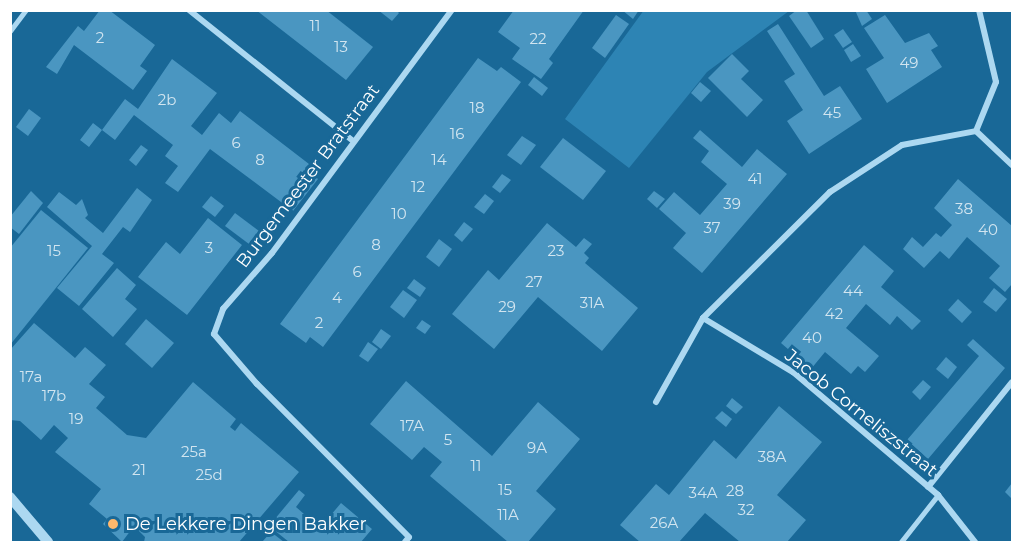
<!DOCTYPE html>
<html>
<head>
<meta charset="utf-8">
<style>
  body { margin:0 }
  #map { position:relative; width:1023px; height:553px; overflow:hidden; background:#196897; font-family:Montserrat,sans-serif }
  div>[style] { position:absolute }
  .green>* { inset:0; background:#2d84b4 }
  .building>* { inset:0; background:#4a96c1 }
  .service>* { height:4.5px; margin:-2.25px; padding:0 2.25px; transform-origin:2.25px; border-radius:2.25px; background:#acd8f1 }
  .minor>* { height:6px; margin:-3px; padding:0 3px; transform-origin:3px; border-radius:3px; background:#acd8f1 }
  .tertiary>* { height:10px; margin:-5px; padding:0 5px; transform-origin:5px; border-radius:5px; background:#acd8f1 }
  .dots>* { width:16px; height:16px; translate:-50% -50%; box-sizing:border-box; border:3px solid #196897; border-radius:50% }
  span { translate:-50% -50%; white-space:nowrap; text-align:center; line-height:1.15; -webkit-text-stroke:6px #196897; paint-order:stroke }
  .number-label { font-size:15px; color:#d2e5f0 }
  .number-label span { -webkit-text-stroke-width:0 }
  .street-label { font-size:18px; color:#fff }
  .poi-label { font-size:18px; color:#fff }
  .left { translate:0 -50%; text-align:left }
  .frame { position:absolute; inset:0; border:12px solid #fff; pointer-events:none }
</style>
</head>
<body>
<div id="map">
  <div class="green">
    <div style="clip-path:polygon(644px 10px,789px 11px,707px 72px,629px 168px,565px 119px)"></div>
  </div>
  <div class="building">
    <div style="clip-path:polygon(100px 10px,109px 10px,155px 45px,140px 66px,147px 71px,133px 90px,74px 45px,57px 74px,46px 67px,78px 26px,84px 31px)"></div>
    <div style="clip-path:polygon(256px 10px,326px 10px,373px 47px,346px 80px)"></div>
    <div style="clip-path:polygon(378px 10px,396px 10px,399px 13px,392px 21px)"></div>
    <div style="clip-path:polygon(514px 10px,584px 10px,549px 59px,553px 63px,541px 79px,512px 59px,520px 48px,498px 32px)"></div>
    <div style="clip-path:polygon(622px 10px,639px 10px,633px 19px)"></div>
    <div style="clip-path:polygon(797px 10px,806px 10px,824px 39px,811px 48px,789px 16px)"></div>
    <div style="clip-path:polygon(855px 10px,866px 10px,872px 19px,862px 26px)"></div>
    <div style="clip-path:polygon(616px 15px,629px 24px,605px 58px,592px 48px)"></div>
    <div style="clip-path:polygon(885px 15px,905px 43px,929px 33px,938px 46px,931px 50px,942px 67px,887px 103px,866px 69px,884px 58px,864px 28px)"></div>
    <div style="clip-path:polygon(778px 24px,824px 96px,840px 86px,862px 119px,809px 154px,787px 121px,803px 110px,784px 81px,795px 74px,767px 31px)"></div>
    <div style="clip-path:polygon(843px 29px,852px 42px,843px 48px,834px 35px)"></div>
    <div style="clip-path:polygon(853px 44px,861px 56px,851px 62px,844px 50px)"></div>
    <div style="clip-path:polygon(732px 54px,749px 71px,741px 79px,763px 100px,747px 117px,708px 78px)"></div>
    <div style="clip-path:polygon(478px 58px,497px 71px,501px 67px,521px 82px,323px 347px,310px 337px,306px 343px,280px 324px)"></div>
    <div style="clip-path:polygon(172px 59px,217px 93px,191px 126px,202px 135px,219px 113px,231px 123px,240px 111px,309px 164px,305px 168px,318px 179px,293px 211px,210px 149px,178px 192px,165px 183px,178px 166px,165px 156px,173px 145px,134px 115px,115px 140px,102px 130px,89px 147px,80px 140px,93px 123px,102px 130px,125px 99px,138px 109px)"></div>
    <div style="clip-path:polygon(534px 77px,548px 88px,542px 96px,528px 85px)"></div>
    <div style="clip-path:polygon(700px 82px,711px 91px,701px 102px,691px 93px)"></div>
    <div style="clip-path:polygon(29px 109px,41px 118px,28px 136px,16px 127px)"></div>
    <div style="clip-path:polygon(700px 130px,742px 167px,757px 149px,787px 174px,702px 273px,673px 248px,686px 233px,659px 209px,674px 192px,700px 215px,727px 184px,701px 162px,709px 151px,693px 138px)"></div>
    <div style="clip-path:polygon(522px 136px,536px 145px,521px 165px,507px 155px)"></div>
    <div style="clip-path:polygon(563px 138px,606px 171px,583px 200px,540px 167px)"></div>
    <div style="clip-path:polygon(141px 145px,148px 150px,136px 166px,129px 160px)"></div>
    <div style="clip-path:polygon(502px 174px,511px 180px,500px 193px,492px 187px)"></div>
    <div style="clip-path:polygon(958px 179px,1012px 226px,1012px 284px,1005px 292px,989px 278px,1000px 266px,967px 237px,949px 259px,940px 251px,924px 268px,903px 249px,912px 237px,923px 247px,936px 233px,941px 237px,952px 225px,934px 208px)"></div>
    <div style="clip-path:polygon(137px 188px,152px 200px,130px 232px,123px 227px,102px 254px,114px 263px,79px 306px,57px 288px,92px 246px,47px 207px,59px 192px,76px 205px,82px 199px,88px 215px,85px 218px,103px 233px)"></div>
    <div style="clip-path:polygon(31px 191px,43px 203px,19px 234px,10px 227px,10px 217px)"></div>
    <div style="clip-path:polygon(654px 191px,665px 199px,657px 208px,647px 199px)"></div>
    <div style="clip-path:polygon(485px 194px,494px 201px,484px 214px,474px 207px)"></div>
    <div style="clip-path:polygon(211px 196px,224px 206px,215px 217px,202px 207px)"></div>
    <div style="clip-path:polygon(41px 210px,88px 248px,10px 345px,10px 248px)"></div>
    <div style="clip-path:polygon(235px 213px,259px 231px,249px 244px,225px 226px)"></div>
    <div style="clip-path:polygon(208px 218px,242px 245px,187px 315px,138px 277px,166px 242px,180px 254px)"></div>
    <div style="clip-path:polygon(464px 222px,473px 229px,462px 242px,454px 235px)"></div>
    <div style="clip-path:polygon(547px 223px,576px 247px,584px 238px,592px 244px,584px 253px,589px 258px,585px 263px,638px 308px,602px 351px,538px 297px,494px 349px,452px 314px,488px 270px,499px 280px)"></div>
    <div style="clip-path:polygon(439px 239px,452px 249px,439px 267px,426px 257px)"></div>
    <div style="clip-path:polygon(864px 245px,894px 271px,881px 287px,921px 321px,912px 330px,897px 316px,890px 325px,866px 304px,846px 328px,879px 356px,865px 372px,858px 366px,851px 374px,825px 352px,811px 369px,781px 343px)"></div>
    <div style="clip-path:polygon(117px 268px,136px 285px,125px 299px,137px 309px,113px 337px,82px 309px)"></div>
    <div style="clip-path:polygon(414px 279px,426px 288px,420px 297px,407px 288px)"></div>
    <div style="clip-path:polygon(994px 288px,1007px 299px,996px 312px,983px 302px)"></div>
    <div style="clip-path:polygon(403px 290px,417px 300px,404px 318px,390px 307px)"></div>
    <div style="clip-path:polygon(958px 299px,972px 312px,962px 323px,948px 310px)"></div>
    <div style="clip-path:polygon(146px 319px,174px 343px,152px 368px,125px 344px)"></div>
    <div style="clip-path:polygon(422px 320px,431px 326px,425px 334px,416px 328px)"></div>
    <div style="clip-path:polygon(34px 323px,75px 358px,85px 347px,106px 365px,89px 384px,105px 397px,96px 408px,127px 435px,146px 438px,193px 382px,236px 419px,230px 427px,235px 431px,241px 423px,299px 472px,239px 542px,144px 542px,145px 537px,134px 526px,122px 542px,103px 524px,107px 519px,89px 504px,101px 489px,55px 452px,68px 438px,54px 425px,41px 440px,20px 421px,10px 420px,10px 350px)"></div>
    <div style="clip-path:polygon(381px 329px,391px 336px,381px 349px,372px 342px)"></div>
    <div style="clip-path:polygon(973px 339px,1005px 368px,928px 459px,907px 440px,979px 356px,967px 345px)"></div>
    <div style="clip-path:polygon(368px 342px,378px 349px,368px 362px,359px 356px)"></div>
    <div style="clip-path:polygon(946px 357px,957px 367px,948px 379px,936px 369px)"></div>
    <div style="clip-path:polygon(923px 380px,931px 387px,920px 400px,912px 392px)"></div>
    <div style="clip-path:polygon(406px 381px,492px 456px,538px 402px,580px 439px,536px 491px,556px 509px,528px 542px,508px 542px,430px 476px,442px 462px,424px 447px,412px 460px,370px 424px)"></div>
    <div style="clip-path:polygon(732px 398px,743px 407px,736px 414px,726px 406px)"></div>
    <div style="clip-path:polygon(779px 406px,822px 442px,777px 495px,806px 520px,787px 542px,740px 542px,705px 513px,679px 542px,640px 542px,620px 525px,656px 484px,669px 495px,714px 440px,736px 459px)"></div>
    <div style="clip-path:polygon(722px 411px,732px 419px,726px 427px,715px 418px)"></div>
    <div style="clip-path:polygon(1012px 483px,1012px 499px,1005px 492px)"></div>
    <div style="clip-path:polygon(299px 490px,305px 495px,296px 507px,320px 528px,341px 503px,372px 529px,361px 542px,289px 542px,269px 526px)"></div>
    <div style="clip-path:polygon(271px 532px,284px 542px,262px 542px)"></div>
  </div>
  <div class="service">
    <div style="left:10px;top:31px;width:26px;rotate:-53deg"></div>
    <div style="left:901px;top:542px;width:60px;rotate:-51.8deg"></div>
  </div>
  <div class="minor">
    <div style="left:189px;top:10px;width:208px;rotate:38.6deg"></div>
    <div style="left:979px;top:10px;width:74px;rotate:76.7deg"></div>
    <div style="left:996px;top:82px;width:53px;rotate:112.2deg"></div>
    <div style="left:976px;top:131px;width:50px;rotate:43.4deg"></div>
    <div style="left:703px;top:318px;width:105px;rotate:31deg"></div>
    <div style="left:793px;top:372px;width:190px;rotate:40.3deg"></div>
    <div style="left:938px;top:495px;width:60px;rotate:51.8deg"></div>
    <div style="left:656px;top:402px;width:96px;rotate:-60.8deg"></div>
    <div style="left:703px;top:318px;width:179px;rotate:-44.8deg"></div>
    <div style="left:830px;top:192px;width:86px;rotate:-33.1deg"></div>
    <div style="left:902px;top:145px;width:75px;rotate:-10.7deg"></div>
    <div style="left:928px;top:487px;width:134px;rotate:-51.3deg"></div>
    <div style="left:405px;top:542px;width:6px;rotate:-51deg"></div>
    <div style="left:409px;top:537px;width:216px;rotate:-134.8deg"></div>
    <div style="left:257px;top:384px;width:66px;rotate:-130.7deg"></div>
    <div style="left:214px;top:334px;width:27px;rotate:-70deg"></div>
    <div style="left:223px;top:309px;width:74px;rotate:-48.8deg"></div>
    <div style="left:272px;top:253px;width:302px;rotate:-53.5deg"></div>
  </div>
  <div class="tertiary">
    <div style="left:10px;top:497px;width:59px;rotate:49.8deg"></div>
  </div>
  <div class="dots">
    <div style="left:113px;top:524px;background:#ffb86c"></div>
  </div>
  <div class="number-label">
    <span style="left:315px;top:26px">11</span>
    <span style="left:100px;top:38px">2</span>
    <span style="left:538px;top:39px">22</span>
    <span style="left:341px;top:47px">13</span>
    <span style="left:909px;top:63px">49</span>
    <span style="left:167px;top:100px">2b</span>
    <span style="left:477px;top:108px">18</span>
    <span style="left:832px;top:113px">45</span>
    <span style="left:457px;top:134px">16</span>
    <span style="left:236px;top:143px">6</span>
    <span style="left:260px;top:160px">8</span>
    <span style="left:439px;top:160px">14</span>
    <span style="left:755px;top:179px">41</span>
    <span style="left:418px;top:187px">12</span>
    <span style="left:732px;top:204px">39</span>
    <span style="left:964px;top:209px">38</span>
    <span style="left:399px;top:214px">10</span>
    <span style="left:712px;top:228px">37</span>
    <span style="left:988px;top:230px">40</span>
    <span style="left:376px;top:245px">8</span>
    <span style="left:209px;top:248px">3</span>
    <span style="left:54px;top:251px">15</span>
    <span style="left:556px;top:251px">23</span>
    <span style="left:357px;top:272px">6</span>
    <span style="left:534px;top:282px">27</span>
    <span style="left:853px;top:291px">44</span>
    <span style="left:337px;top:298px">4</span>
    <span style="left:592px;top:303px">31A</span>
    <span style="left:507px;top:307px">29</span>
    <span style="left:834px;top:314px">42</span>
    <span style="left:319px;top:323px">2</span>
    <span style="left:812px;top:338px">40</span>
    <span style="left:31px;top:377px">17a</span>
    <span style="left:54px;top:396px">17b</span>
    <span style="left:76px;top:419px">19</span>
    <span style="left:412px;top:426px">17A</span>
    <span style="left:448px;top:440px">5</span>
    <span style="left:537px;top:448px">9A</span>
    <span style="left:194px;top:452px">25a</span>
    <span style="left:772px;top:457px">38A</span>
    <span style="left:476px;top:466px">11</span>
    <span style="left:139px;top:470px">21</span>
    <span style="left:209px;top:475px">25d</span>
    <span style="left:505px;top:490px">15</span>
    <span style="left:735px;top:491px">28</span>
    <span style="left:703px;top:493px">34A</span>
    <span style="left:746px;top:510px">32</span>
    <span style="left:508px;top:515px">11A</span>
    <span style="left:664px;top:523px">26A</span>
  </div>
  <div class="street-label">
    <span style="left:308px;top:176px;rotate:-53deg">Burgemeester Bratstraat</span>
    <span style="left:861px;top:413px;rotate:39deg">Jacob Corneliszstraat</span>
  </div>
  <div class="poi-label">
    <span class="left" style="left:125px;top:524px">De Lekkere Dingen Bakker</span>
  </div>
  <div class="frame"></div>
</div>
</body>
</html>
